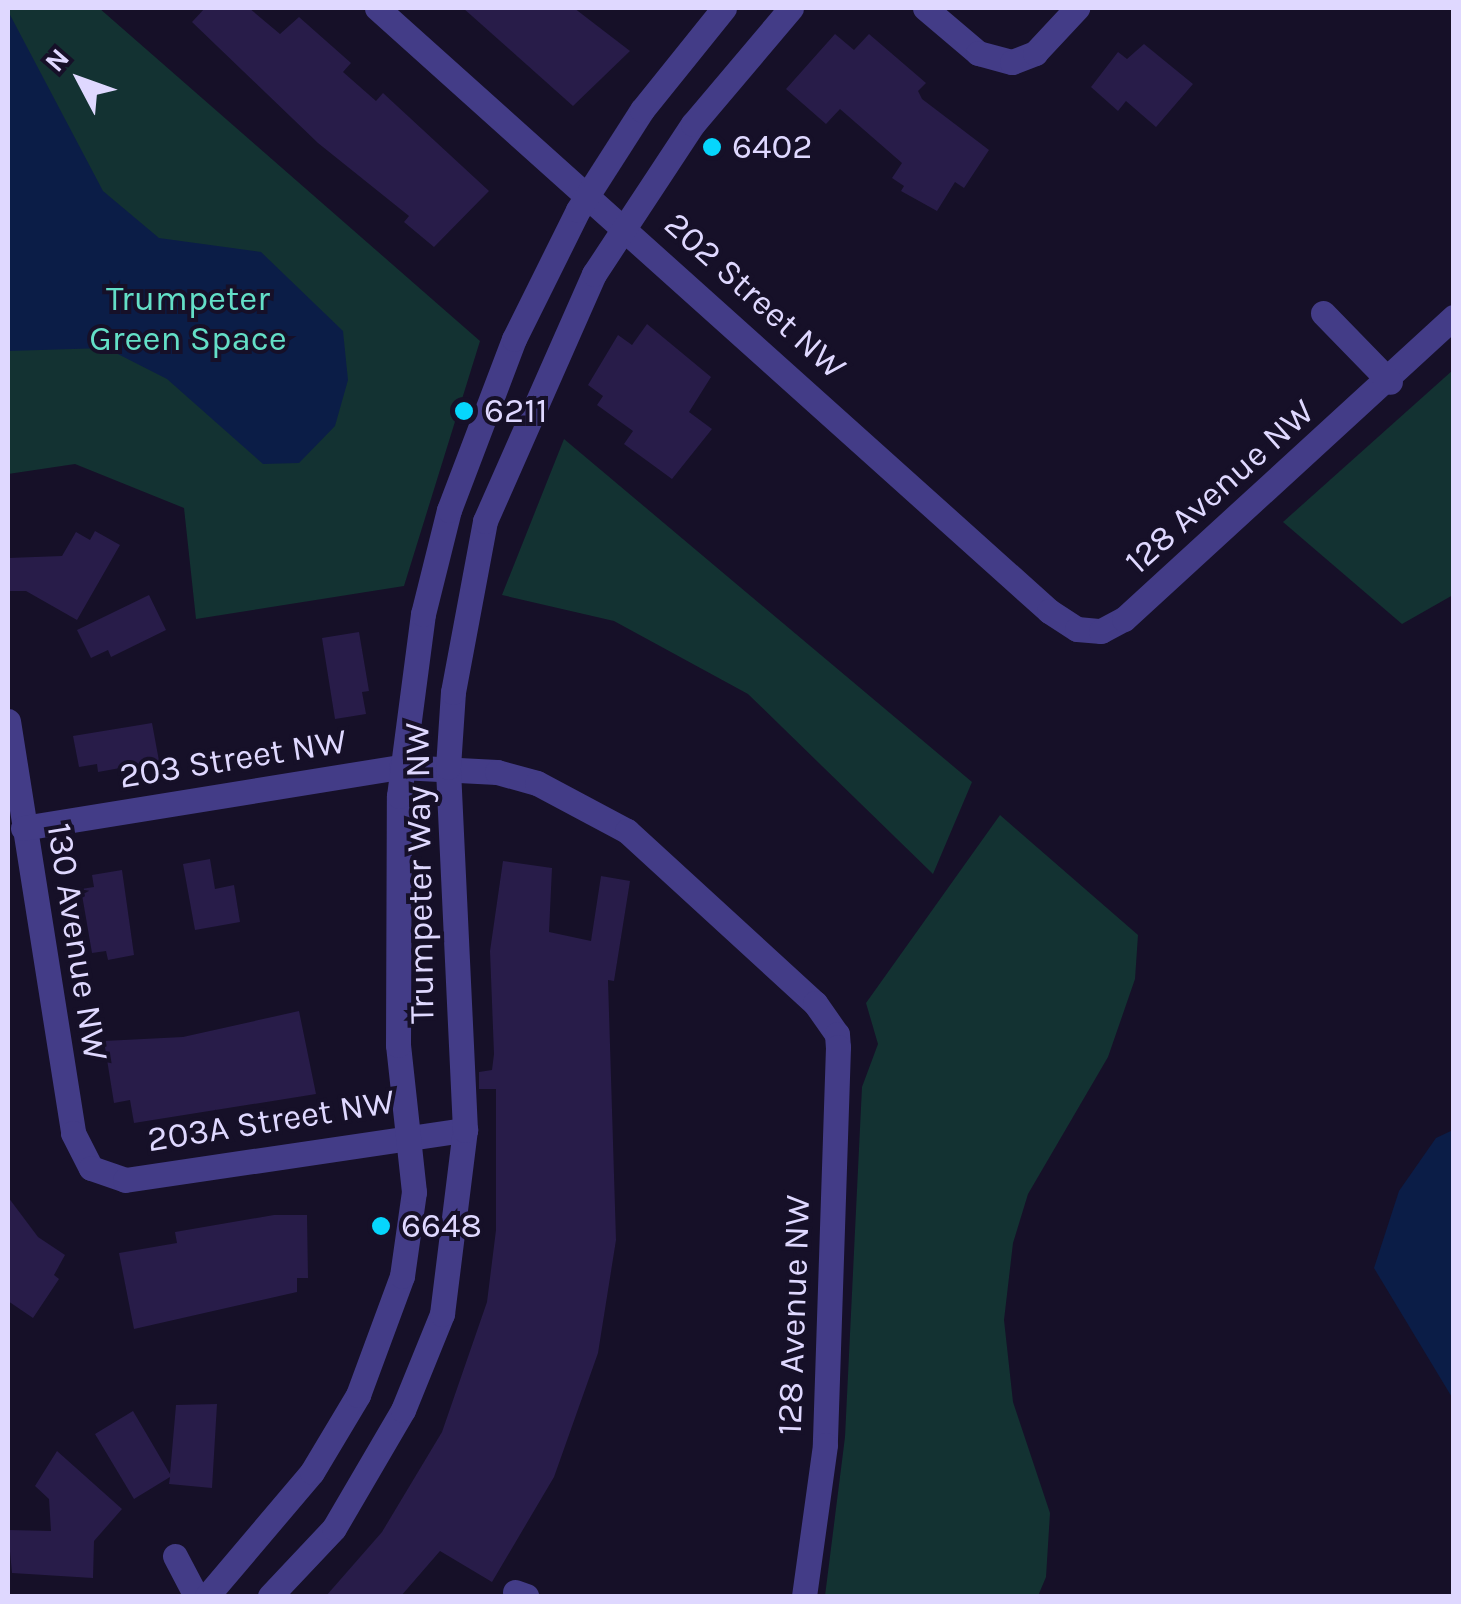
<!DOCTYPE html>
<html>
<head>
<meta charset="utf-8">
<style>
  body { margin:0 }
  #map { position:relative; width:1461px; height:1604px; overflow:hidden; background:#161028; font-family:Karla,sans-serif }
  div>[style] { position:absolute }
  .green>* { inset:0; background:#133232 }
  .water>* { inset:0; background:#0b1d47 }
  .building>* { inset:0; background:#281c49 }
  .minor>* { height:25px; margin:-12.5px; padding:0 12.5px; transform-origin:12.5px; border-radius:12.5px; background:#433c87 }
  .dots>* { width:28px; height:28px; translate:-50% -50%; box-sizing:border-box; border:5px solid #161028; border-radius:50% }
  span { translate:-50% -50%; white-space:nowrap; text-align:center; line-height:1.15; -webkit-text-stroke:8px #161028; paint-order:stroke }
  .poi-label { font-size:35px; color:#dfd8ff }
  .left { translate:0 -50%; text-align:left }
  .street-label { font-size:35px; color:#dfd8ff }
  .park-label { font-size:35px; color:#63dfc7 }
  .frame { position:absolute; inset:0; border:10px solid #dfd8ff; pointer-events:none }
  .north { position:absolute; left:30px; top:30px; width:100px; height:100px; -webkit-text-stroke:8px #161028; paint-order:stroke; rotate:311deg; font-size:28px; font-weight:700; line-height:40px; text-align:center; color:#dfd8ff }
  .north::after { content:''; display:block; margin:auto; width:35px; height:45px; background:#dfd8ff; clip-path:polygon(50% 0,100% 100%,50% 72%,0 100%) }
</style>
</head>
<body>
<div id="map">
  <div class="green">
    <div style="clip-path:polygon(8px 8px,99px 8px,480px 341px,404px 586px,196px 619px,184px 508px,75px 464px,8px 474px)"></div>
    <div style="clip-path:polygon(1453px 370px,1453px 595px,1402px 624px,1283px 522px)"></div>
    <div style="clip-path:polygon(564px 439px,972px 782px,933px 874px,748px 694px,614px 621px,502px 595px)"></div>
    <div style="clip-path:polygon(1000px 815px,1138px 935px,1135px 979px,1108px 1057px,1028px 1194px,1013px 1243px,1004px 1320px,1013px 1402px,1050px 1513px,1046px 1577px,1038px 1596px,825px 1596px,845px 1437px,862px 1087px,878px 1044px,866px 1003px)"></div>
  </div>
  <div class="water">
    <div style="clip-path:polygon(8px 11px,103px 191px,159px 238px,261px 252px,343px 331px,348px 380px,335px 426px,299px 463px,263px 464px,167px 379px,106px 348px,8px 351px)"></div>
    <div style="clip-path:polygon(1453px 1130px,1453px 1399px,1374px 1268px,1399px 1191px,1436px 1138px)"></div>
  </div>
  <div class="building">
    <div style="clip-path:polygon(205px 8px,249px 8px,280px 34px,299px 17px,351px 63px,343px 72px,376px 101px,383px 93px,489px 191px,434px 247px,404px 222px,409px 216px,318px 143px,192px 22px)"></div>
    <div style="clip-path:polygon(463px 8px,574px 8px,630px 51px,573px 106px)"></div>
    <div style="clip-path:polygon(835px 34px,854px 50px,869px 34px,926px 83px,918px 91px,922px 99px,989px 150px,964px 188px,955px 182px,937px 211px,901px 191px,904px 186px,892px 178px,902px 163px,840px 109px,826px 124px,786px 89px)"></div>
    <div style="clip-path:polygon(1144px 44px,1193px 84px,1156px 127px,1126px 101px,1118px 111px,1091px 87px,1118px 52px,1127px 59px)"></div>
    <div style="clip-path:polygon(647px 324px,711px 377px,689px 412px,712px 429px,672px 479px,624px 444px,633px 431px,597px 405px,603px 396px,588px 385px,618px 335px,632px 345px)"></div>
    <div style="clip-path:polygon(95px 531px,120px 545px,77px 620px,26px 591px,8px 591px,8px 558px,62px 556px,76px 532px,90px 540px)"></div>
    <div style="clip-path:polygon(149px 595px,166px 630px,111px 657px,108px 650px,91px 658px,77px 630px)"></div>
    <div style="clip-path:polygon(359px 632px,369px 691px,362px 692px,366px 714px,335px 719px,322px 638px)"></div>
    <div style="clip-path:polygon(152px 723px,159px 761px,98px 772px,97px 764px,79px 767px,73px 736px)"></div>
    <div style="clip-path:polygon(210px 859px,215px 889px,234px 885px,240px 922px,195px 930px,183px 864px)"></div>
    <div style="clip-path:polygon(503px 861px,552px 868px,549px 932px,591px 941px,601px 876px,630px 881px,614px 981px,608px 980px,616px 1240px,598px 1353px,554px 1477px,492px 1582px,440px 1551px,401px 1596px,326px 1596px,382px 1532px,442px 1432px,487px 1302px,496px 1230px,496px 1089px,479px 1089px,479px 1072px,492px 1070px,494px 1054px,490px 951px)"></div>
    <div style="clip-path:polygon(122px 870px,134px 955px,108px 960px,106px 951px,92px 953px,81px 889px,94px 887px,92px 875px)"></div>
    <div style="clip-path:polygon(299px 1011px,316px 1094px,134px 1123px,130px 1100px,114px 1103px,104px 1041px,183px 1037px)"></div>
    <div style="clip-path:polygon(8px 1197px,38px 1237px,65px 1255px,54px 1275px,59px 1279px,33px 1318px,8px 1301px)"></div>
    <div style="clip-path:polygon(274px 1215px,307px 1215px,308px 1278px,297px 1278px,297px 1292px,134px 1329px,119px 1253px,177px 1243px,175px 1232px)"></div>
    <div style="clip-path:polygon(217px 1404px,212px 1488px,169px 1484px,170px 1477px,134px 1499px,95px 1434px,133px 1411px,170px 1474px,176px 1405px)"></div>
    <div style="clip-path:polygon(57px 1451px,122px 1509px,94px 1541px,93px 1578px,12px 1573px,8px 1530px,51px 1531px,49px 1499px,35px 1486px)"></div>
  </div>
  <div class="minor">
    <div style="left:377px;top:8px;width:903px;rotate:41.9deg"></div>
    <div style="left:1049px;top:611px;width:33px;rotate:33deg"></div>
    <div style="left:1077px;top:629px;width:24px;rotate:5deg"></div>
    <div style="left:1101px;top:631px;width:26px;rotate:-28deg"></div>
    <div style="left:1124px;top:619px;width:447px;rotate:-42.5deg"></div>
    <div style="left:925px;top:8px;width:70px;rotate:40.3deg"></div>
    <div style="left:978px;top:53px;width:35px;rotate:15deg"></div>
    <div style="left:1012px;top:62px;width:25px;rotate:-21deg"></div>
    <div style="left:1035px;top:53px;width:62px;rotate:-47deg"></div>
    <div style="left:1323px;top:313px;width:96px;rotate:45.8deg"></div>
    <div style="left:8px;top:721px;width:417px;rotate:81deg"></div>
    <div style="left:73px;top:1133px;width:39px;rotate:63deg"></div>
    <div style="left:91px;top:1168px;width:36px;rotate:19deg"></div>
    <div style="left:125px;top:1180px;width:344px;rotate:-8.4deg"></div>
    <div style="left:23px;top:828px;width:383px;rotate:-9.2deg"></div>
    <div style="left:401px;top:767px;width:96px;rotate:3deg"></div>
    <div style="left:497px;top:772px;width:41px;rotate:15.4deg"></div>
    <div style="left:537px;top:783px;width:102px;rotate:28.1deg"></div>
    <div style="left:627px;top:831px;width:255px;rotate:42.5deg"></div>
    <div style="left:815px;top:1003px;width:38px;rotate:55deg"></div>
    <div style="left:837px;top:1034px;width:13px;rotate:86deg"></div>
    <div style="left:838px;top:1047px;width:398px;rotate:91.9deg"></div>
    <div style="left:825px;top:1445px;width:152px;rotate:97.9deg"></div>
    <div style="left:175px;top:1556px;width:45px;rotate:62.3deg"></div>
    <div style="left:515px;top:1592px;width:12px;rotate:20deg"></div>
    <div style="left:207px;top:1596px;width:162px;rotate:-49.7deg"></div>
    <div style="left:312px;top:1472px;width:90px;rotate:-59.1deg"></div>
    <div style="left:358px;top:1395px;width:127px;rotate:-69.7deg"></div>
    <div style="left:402px;top:1276px;width:85px;rotate:-81.9deg"></div>
    <div style="left:414px;top:1192px;width:148px;rotate:-96.2deg"></div>
    <div style="left:398px;top:1045px;width:249px;rotate:-89.8deg"></div>
    <div style="left:399px;top:796px;width:184px;rotate:-82.5deg"></div>
    <div style="left:423px;top:614px;width:107px;rotate:-76deg"></div>
    <div style="left:449px;top:510px;width:183px;rotate:-69.2deg"></div>
    <div style="left:514px;top:339px;width:144px;rotate:-63.6deg"></div>
    <div style="left:578px;top:210px;width:119px;rotate:-57.4deg"></div>
    <div style="left:642px;top:110px;width:131px;rotate:-51.2deg"></div>
    <div style="left:270px;top:1596px;width:93px;rotate:-46.7deg"></div>
    <div style="left:334px;top:1528px;width:137px;rotate:-59.7deg"></div>
    <div style="left:403px;top:1410px;width:104px;rotate:-67.9deg"></div>
    <div style="left:442px;top:1314px;width:185px;rotate:-82.9deg"></div>
    <div style="left:465px;top:1130px;width:363px;rotate:-92.7deg"></div>
    <div style="left:448px;top:767px;width:75px;rotate:-86.2deg"></div>
    <div style="left:453px;top:692px;width:174px;rotate:-79.4deg"></div>
    <div style="left:485px;top:521px;width:270px;rotate:-66.2deg"></div>
    <div style="left:594px;top:274px;width:180px;rotate:-56.6deg"></div>
    <div style="left:693px;top:124px;width:152px;rotate:-49.8deg"></div>
  </div>
  <div class="dots">
    <div style="left:712px;top:147px;background:#06d6fd"></div>
    <div style="left:464px;top:411px;background:#06d6fd"></div>
    <div style="left:381px;top:1226px;background:#06d6fd"></div>
  </div>
  <div class="poi-label">
    <span class="left" style="left:732px;top:147px">6402</span>
    <span class="left" style="left:484px;top:411px">6211</span>
    <span class="left" style="left:401px;top:1226px">6648</span>
  </div>
  <div class="street-label">
    <span style="left:755px;top:296px;rotate:42deg">202 Street NW</span>
    <span style="left:1220px;top:487px;rotate:-42deg">128 Avenue NW</span>
    <span style="left:233px;top:759px;rotate:-9deg">203 Street NW</span>
    <span style="left:420px;top:873px;rotate:-91deg">Trumpeter Way NW</span>
    <span style="left:77px;top:942px;rotate:81deg">130 Avenue NW</span>
    <span style="left:271px;top:1121px;rotate:-9deg">203A Street NW</span>
    <span style="left:794px;top:1315px;rotate:-88deg">128 Avenue NW</span>
  </div>
  <div class="park-label">
    <span style="left:188px;top:319px">Trumpeter<br>Green Space</span>
  </div>
  <div class="frame"></div>
  <div class="north">N</div>
</div>
</body>
</html>
